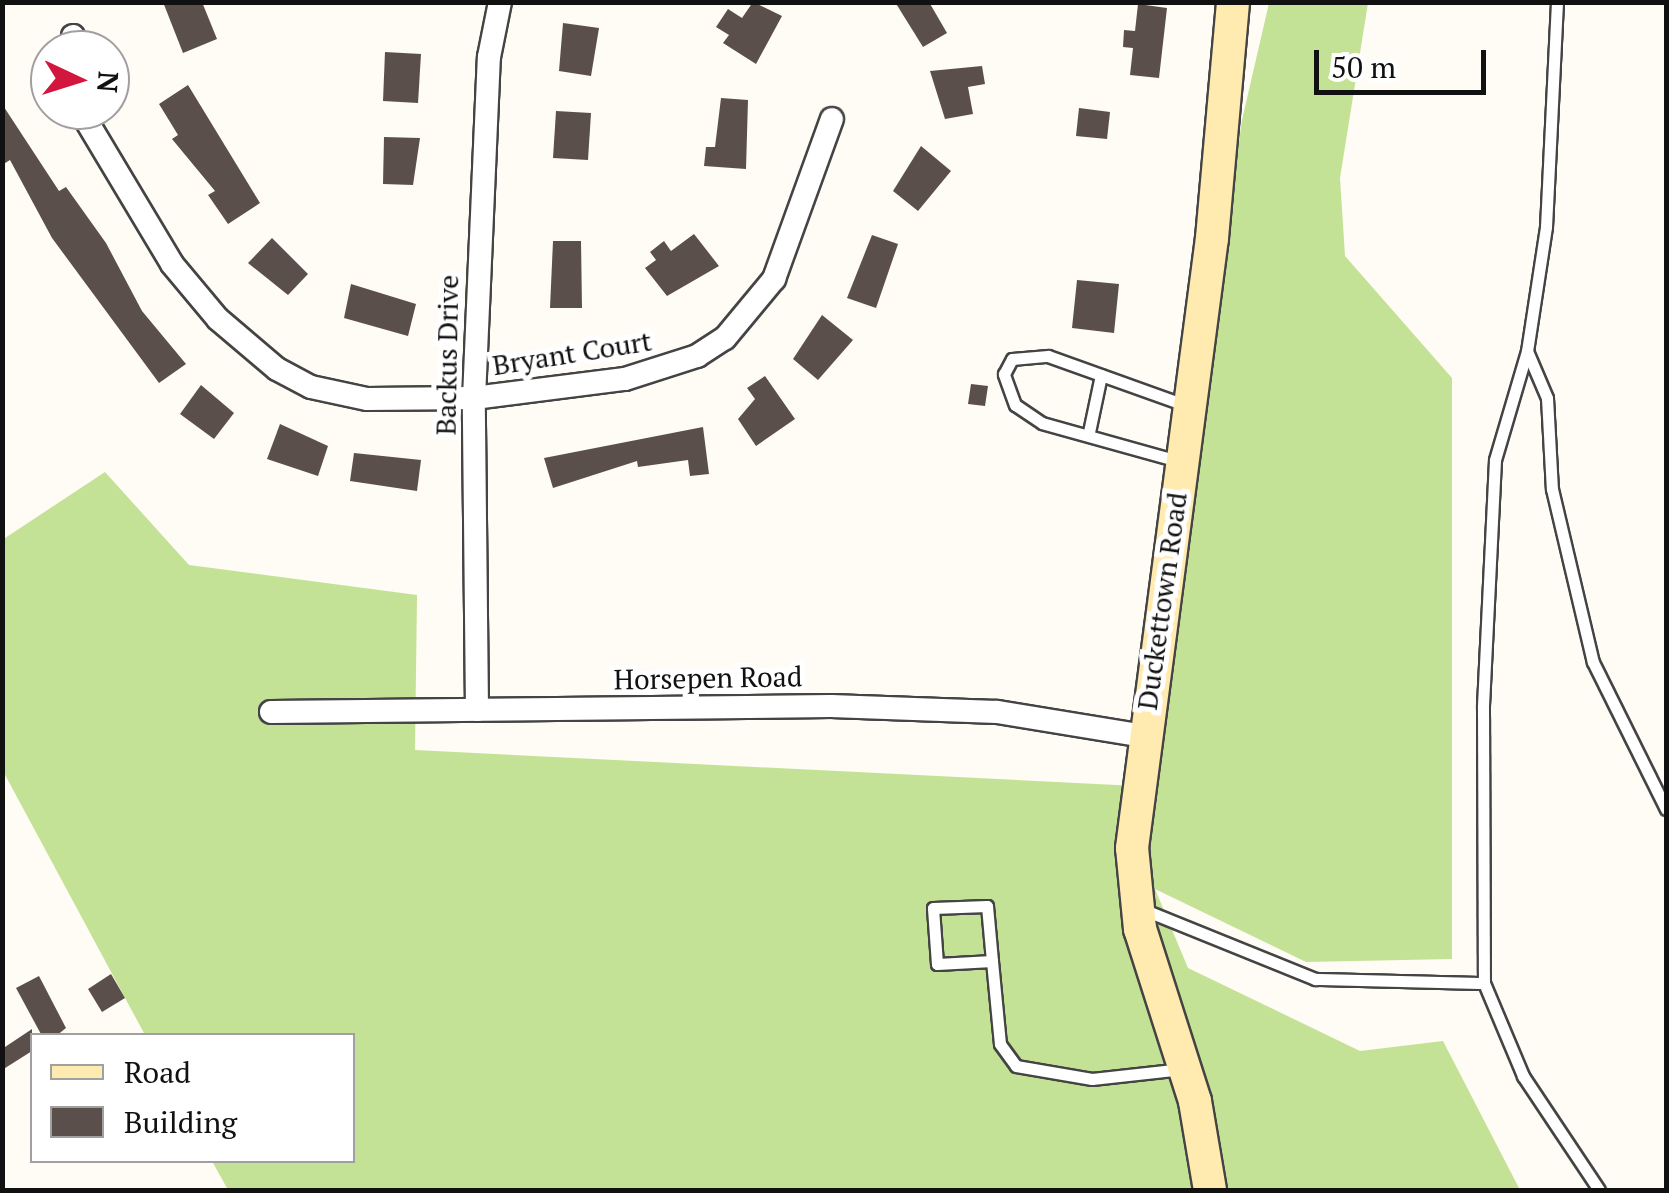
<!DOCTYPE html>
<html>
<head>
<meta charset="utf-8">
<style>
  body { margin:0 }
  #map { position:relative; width:1669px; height:1193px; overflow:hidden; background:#fffbf5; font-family:"PT Serif",serif }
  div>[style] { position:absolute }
  .forest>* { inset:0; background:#c4e295 }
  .building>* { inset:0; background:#5b4f4c }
  .roads { filter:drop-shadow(2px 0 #444) drop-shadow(-2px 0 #444) drop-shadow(0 2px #444) drop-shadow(0 -2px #444) }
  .lane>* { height:11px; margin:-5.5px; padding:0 5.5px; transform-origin:5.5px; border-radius:5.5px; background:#fff }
  .street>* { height:22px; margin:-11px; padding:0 11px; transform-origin:11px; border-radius:11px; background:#fff }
  .secondary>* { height:32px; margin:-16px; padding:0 16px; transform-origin:16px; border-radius:16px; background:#ffeab0 }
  span { translate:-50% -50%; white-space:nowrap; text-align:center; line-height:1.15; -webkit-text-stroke:10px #fff; paint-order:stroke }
  .street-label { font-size:28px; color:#111 }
  .frame { position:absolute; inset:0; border:5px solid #111; pointer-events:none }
  .legend { position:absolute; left:30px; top:1033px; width:325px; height:130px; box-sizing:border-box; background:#fff; border:2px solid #a0a0a0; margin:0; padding:12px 18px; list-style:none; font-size:30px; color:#111 }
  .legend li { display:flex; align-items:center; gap:20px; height:50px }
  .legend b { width:50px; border:2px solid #a0a0a0 }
  .north { position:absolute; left:30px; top:30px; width:100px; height:100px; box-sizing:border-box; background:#fff; border:2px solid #a0a0a0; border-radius:50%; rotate:94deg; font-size:28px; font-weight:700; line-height:40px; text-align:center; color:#111 }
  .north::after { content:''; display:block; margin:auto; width:35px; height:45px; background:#d3163d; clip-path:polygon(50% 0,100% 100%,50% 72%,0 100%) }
  .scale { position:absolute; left:1314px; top:50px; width:172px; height:45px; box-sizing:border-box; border:5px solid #111; border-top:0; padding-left:12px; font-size:30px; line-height:35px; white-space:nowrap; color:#111; -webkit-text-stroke:8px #fff; paint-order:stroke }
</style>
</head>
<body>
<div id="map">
  <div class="forest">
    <div style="clip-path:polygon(1269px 3px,1368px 3px,1340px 178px,1345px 256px,1452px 378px,1452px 959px,1306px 962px,1155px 889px,1188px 968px,1360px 1051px,1443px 1041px,1520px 1190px,228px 1190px,212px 1161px,352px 1160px,352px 1036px,145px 1035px,3px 771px,2px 540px,105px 472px,189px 565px,417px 595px,415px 750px,1157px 787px,1161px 701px,1242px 120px)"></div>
  </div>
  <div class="building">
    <div style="clip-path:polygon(163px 2px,202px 2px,217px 39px,183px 53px)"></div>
    <div style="clip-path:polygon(753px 2px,782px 16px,756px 64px,723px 43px,729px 35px,716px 27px,728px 9px,742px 18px)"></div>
    <div style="clip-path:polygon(895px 2px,929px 2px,947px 33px,923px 47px)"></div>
    <div style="clip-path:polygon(1138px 4px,1167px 8px,1159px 78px,1130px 75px,1133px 48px,1123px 47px,1124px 30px,1135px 31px)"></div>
    <div style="clip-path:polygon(563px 23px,599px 28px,591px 76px,559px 71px)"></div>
    <div style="clip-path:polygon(385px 52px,421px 54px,418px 103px,383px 101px)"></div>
    <div style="clip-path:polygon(982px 66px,985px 84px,968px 87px,973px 114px,945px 119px,930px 71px)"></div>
    <div style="clip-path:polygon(188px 85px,260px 203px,228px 224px,208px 195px,215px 191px,172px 139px,178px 135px,159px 104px)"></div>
    <div style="clip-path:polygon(721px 98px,748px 100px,746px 169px,704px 166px,706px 147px,715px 147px)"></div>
    <div style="clip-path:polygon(2px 104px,59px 191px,66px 187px,106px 243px,142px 311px,186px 364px,159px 383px,52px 238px,10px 160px,2px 165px)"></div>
    <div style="clip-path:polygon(1079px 108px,1110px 112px,1107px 139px,1076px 136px)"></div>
    <div style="clip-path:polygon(556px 111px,591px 113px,588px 160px,553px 158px)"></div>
    <div style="clip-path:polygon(384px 137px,420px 138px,413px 185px,383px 184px)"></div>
    <div style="clip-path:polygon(921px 146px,951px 171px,918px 211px,893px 191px)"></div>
    <div style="clip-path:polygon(694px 234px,719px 266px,667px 296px,645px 268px,656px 260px,650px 252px,664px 241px,671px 251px)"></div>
    <div style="clip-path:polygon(872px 235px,898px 244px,876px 308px,847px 298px)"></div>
    <div style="clip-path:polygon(272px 238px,308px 274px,288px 295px,248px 263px)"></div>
    <div style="clip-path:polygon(553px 241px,581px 241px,582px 308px,550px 308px)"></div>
    <div style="clip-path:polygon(1077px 280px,1119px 284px,1114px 333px,1072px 328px)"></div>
    <div style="clip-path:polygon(351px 284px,416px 304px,408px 336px,344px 318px)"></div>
    <div style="clip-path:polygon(822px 315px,853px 340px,818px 380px,793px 359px)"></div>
    <div style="clip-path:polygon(765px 376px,795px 419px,756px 446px,738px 419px,755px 399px,747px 388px)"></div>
    <div style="clip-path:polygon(971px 384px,988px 386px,985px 406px,968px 404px)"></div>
    <div style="clip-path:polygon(201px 385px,234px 413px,214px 439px,180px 414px)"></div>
    <div style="clip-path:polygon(280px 424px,328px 446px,318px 476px,267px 459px)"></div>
    <div style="clip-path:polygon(703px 427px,709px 474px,690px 476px,688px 460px,638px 467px,637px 461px,553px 488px,544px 458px)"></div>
    <div style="clip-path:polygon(354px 453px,421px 460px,417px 491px,350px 481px)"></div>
    <div style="clip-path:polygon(111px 974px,125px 998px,102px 1012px,88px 989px)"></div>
    <div style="clip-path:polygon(39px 976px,66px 1028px,56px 1036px,42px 1036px,16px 988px)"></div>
    <div style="clip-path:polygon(32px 1029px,32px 1051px,2px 1070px,2px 1049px)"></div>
  </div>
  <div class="roads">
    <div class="lane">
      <div style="left:1557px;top:2px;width:225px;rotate:92.8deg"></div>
      <div style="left:1546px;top:227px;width:125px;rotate:98.7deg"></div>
      <div style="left:1527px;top:351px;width:114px;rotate:106.4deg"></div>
      <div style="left:1495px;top:460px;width:248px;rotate:92.8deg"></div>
      <div style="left:1483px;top:708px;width:275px;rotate:89.8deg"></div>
      <div style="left:1484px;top:983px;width:101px;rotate:67.2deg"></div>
      <div style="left:1523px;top:1076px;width:137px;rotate:56.3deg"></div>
      <div style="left:1527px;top:351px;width:51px;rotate:66.9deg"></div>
      <div style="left:1547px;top:398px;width:91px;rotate:86.9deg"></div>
      <div style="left:1552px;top:489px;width:178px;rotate:76.7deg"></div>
      <div style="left:1593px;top:662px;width:164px;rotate:63.6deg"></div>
      <div style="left:1089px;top:432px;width:58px;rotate:-78.1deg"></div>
      <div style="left:1178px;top:461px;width:141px;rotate:-164.4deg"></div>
      <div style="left:1042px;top:423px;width:32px;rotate:-146deg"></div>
      <div style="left:1015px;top:405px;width:33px;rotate:-110deg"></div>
      <div style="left:1004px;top:374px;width:17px;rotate:-62deg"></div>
      <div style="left:1012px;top:359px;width:36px;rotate:-5deg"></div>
      <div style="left:1048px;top:356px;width:145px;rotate:19.7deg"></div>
      <div style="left:1142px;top:909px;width:187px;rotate:22deg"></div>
      <div style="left:1315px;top:979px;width:169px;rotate:1.4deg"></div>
      <div style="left:992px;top:961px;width:55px;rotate:176.9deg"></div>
      <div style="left:937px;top:964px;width:56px;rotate:-94.1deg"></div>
      <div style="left:933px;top:908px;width:54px;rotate:-2.1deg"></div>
      <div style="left:987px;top:906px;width:55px;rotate:84.8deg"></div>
      <div style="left:992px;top:961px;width:83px;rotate:84.5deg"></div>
      <div style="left:1000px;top:1044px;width:27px;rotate:54deg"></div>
      <div style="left:1016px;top:1066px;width:77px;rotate:9.7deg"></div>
      <div style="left:1092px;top:1079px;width:91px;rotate:-6.3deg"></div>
    </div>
    <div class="street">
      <div style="left:72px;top:50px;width:14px;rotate:-86deg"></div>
      <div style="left:80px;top:110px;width:179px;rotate:59.1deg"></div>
      <div style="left:172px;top:264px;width:72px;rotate:50.1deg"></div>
      <div style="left:218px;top:319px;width:77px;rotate:40.3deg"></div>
      <div style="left:277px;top:369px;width:38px;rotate:28deg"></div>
      <div style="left:311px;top:387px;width:57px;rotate:12.1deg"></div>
      <div style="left:367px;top:399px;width:107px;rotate:-0.5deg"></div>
      <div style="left:474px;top:398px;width:152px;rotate:-7.2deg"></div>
      <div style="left:625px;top:379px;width:76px;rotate:-17.7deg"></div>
      <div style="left:697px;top:356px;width:33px;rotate:-33deg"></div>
      <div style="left:725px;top:338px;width:77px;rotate:-50.3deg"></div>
      <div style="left:774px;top:279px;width:170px;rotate:-70.1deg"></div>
      <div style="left:477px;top:710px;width:312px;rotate:-90.6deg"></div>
      <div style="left:474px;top:398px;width:341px;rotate:-87.5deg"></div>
      <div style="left:489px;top:57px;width:56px;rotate:-78.7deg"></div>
      <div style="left:271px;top:712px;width:560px;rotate:-0.61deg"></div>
      <div style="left:831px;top:706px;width:166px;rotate:2.1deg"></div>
      <div style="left:997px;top:712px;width:148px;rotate:9.3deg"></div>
    </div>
    <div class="secondary">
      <div style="left:1210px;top:1190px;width:90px;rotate:-99.6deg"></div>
      <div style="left:1195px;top:1101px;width:181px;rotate:-107.7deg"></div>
      <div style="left:1140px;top:929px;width:81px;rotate:-95.6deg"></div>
      <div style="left:1132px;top:848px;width:615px;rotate:-82.53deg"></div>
      <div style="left:1212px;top:238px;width:237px;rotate:-84.9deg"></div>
    </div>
  </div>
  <div class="street-label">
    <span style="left:572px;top:353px;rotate:-9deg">Bryant Court</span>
    <span style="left:447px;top:355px;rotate:-89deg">Backus Drive</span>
    <span style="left:1162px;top:601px;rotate:-82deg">Duckettown Road</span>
    <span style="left:708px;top:678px;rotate:-1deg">Horsepen Road</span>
  </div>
  <div class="frame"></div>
  <ul class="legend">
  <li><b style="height:12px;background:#ffeab0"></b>Road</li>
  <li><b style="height:28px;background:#5b4f4c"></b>Building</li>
  </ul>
  <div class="north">N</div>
  <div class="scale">50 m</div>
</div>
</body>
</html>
